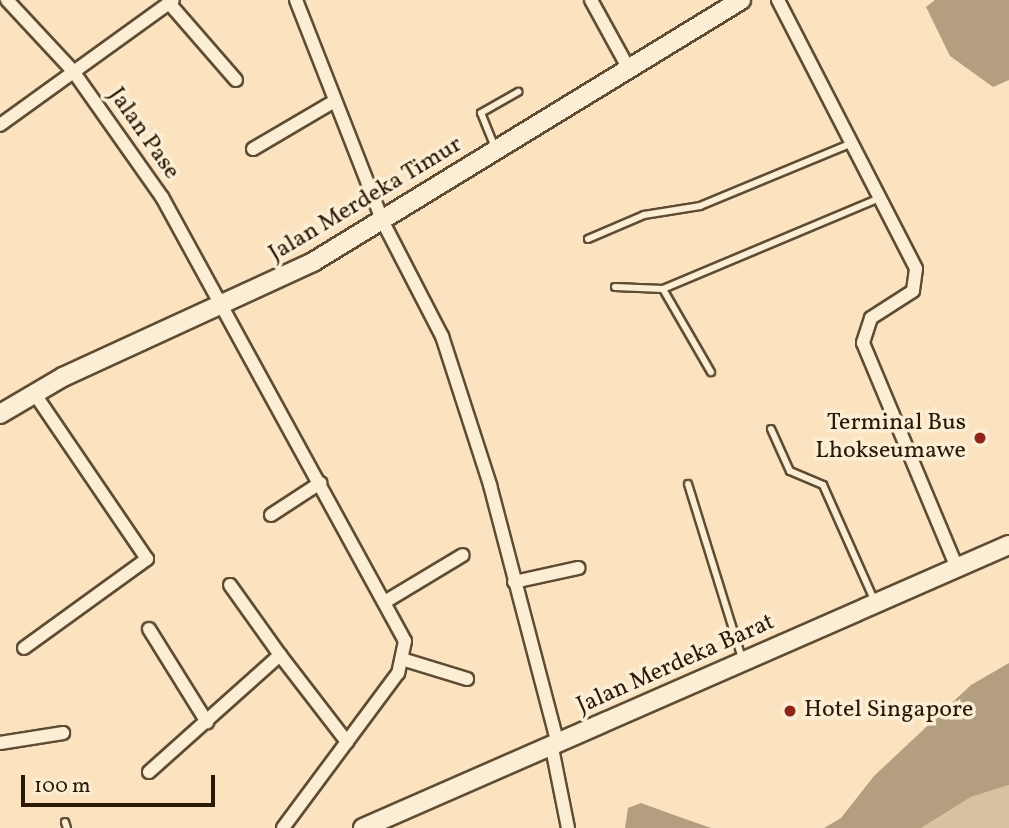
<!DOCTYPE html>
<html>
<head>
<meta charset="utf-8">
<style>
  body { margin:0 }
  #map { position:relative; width:1009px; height:828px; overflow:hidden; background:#fbe3bf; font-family:Vollkorn,serif }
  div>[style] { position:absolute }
  .green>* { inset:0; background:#d7c19f }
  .water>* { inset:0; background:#b49e80 }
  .roads { filter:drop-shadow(2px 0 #5e4c34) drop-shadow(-2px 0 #5e4c34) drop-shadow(0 2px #5e4c34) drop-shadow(0 -2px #5e4c34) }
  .lane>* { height:6px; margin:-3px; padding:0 3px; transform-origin:3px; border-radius:3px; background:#fcedd5 }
  .street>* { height:12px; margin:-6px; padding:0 6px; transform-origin:6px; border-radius:6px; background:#fcedd5 }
  .secondary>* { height:18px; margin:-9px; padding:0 9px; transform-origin:9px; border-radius:9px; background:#fcedd5 }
  .dots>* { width:19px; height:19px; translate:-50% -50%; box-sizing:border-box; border:4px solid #fcedd5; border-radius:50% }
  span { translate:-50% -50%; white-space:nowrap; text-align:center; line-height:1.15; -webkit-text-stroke:7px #fcedd5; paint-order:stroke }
  .street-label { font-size:24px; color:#291905 }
  .poi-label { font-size:24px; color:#291905 }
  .right { translate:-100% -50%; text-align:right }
  .left { translate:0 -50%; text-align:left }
  .scale { position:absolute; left:21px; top:775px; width:194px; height:32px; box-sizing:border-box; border:4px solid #291905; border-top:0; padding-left:9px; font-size:21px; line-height:24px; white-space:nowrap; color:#291905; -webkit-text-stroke:5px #fcedd5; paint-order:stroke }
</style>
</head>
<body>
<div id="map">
  <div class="green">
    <div style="clip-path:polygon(1009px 785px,1009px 828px,921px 828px,971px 797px)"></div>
  </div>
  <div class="water">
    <div style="clip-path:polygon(935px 0,1009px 0,1009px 80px,993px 87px,950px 56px,926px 7px)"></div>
    <div style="clip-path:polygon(1009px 663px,1009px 785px,971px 797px,921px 828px,824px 828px,841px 818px,874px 776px,971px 685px)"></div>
    <div style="clip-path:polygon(641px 803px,674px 815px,711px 828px,625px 828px,628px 808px)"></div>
  </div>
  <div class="roads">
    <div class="lane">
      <div style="left:496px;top:150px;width:40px;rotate:-112deg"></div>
      <div style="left:481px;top:113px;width:43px;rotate:-29.6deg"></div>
      <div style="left:588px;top:239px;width:61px;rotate:-23.2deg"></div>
      <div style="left:644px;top:215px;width:57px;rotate:-9.1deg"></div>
      <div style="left:700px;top:206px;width:165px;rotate:-22.5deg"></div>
      <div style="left:615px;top:287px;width:48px;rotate:2.4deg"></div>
      <div style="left:663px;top:289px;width:235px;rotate:-22.8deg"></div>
      <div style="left:663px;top:289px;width:96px;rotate:60deg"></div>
      <div style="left:771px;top:429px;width:46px;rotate:65.7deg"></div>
      <div style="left:790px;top:471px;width:36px;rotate:23deg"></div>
      <div style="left:823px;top:485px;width:128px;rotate:66deg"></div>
      <div style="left:688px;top:484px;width:182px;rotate:72.8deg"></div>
      <div style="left:65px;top:822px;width:6px;rotate:72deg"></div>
    </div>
    <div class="street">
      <div style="left:7px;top:0;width:97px;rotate:47.1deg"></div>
      <div style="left:73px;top:71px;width:154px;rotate:54.8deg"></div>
      <div style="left:162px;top:197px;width:506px;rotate:61.31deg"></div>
      <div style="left:405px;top:641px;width:33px;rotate:102deg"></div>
      <div style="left:398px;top:673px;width:193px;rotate:126.6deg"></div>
      <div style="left:296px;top:0;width:236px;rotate:68.6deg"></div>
      <div style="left:382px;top:220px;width:131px;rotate:62.7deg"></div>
      <div style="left:442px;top:336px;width:157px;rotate:72.1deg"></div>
      <div style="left:490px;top:485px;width:269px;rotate:75.3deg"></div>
      <div style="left:591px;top:0;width:79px;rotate:61.2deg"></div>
      <div style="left:778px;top:0;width:302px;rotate:62.8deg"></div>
      <div style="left:916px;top:269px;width:22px;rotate:98deg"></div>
      <div style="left:913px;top:291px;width:50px;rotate:147.3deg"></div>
      <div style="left:871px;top:318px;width:26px;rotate:108deg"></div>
      <div style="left:863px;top:343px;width:244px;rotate:67.3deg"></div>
      <div style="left:169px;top:3px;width:102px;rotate:49deg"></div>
      <div style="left:0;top:125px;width:213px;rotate:-35.8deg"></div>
      <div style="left:253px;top:149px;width:93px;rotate:-30.4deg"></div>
      <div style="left:271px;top:515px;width:59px;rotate:-33.1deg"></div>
      <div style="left:514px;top:582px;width:66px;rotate:-12.3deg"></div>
      <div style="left:388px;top:600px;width:87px;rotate:-31deg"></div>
      <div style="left:149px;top:629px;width:110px;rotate:58.1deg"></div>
      <div style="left:24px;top:648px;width:152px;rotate:-35.9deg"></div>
      <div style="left:147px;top:559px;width:201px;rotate:-124.2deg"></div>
      <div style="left:280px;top:655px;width:110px;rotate:52.4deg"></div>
      <div style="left:405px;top:660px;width:65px;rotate:17deg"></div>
      <div style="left:0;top:743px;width:64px;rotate:-9deg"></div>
      <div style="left:552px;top:748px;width:82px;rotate:78.7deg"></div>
      <div style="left:149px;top:772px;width:176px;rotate:-41.8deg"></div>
      <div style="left:280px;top:655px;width:86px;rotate:-125.5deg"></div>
    </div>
    <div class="secondary">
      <div style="left:0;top:414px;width:73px;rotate:-30.4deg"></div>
      <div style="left:63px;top:377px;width:275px;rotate:-24.7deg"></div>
      <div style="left:313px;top:262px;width:502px;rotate:-31.47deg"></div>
      <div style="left:363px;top:828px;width:705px;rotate:-23.66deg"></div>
    </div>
  </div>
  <div class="dots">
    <div style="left:980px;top:438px;background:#8f2418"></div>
    <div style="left:790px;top:711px;background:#8f2418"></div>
  </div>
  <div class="street-label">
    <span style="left:143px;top:134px;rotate:55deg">Jalan Pase</span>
    <span style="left:366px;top:200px;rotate:-31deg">Jalan Merdeka Timur</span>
    <span style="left:676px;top:665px;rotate:-24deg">Jalan Merdeka Barat</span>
  </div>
  <div class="poi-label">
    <span class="right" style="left:966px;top:438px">Terminal Bus<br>Lhokseumawe</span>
    <span class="left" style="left:804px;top:711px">Hotel Singapore</span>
  </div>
  <div class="scale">100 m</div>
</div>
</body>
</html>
